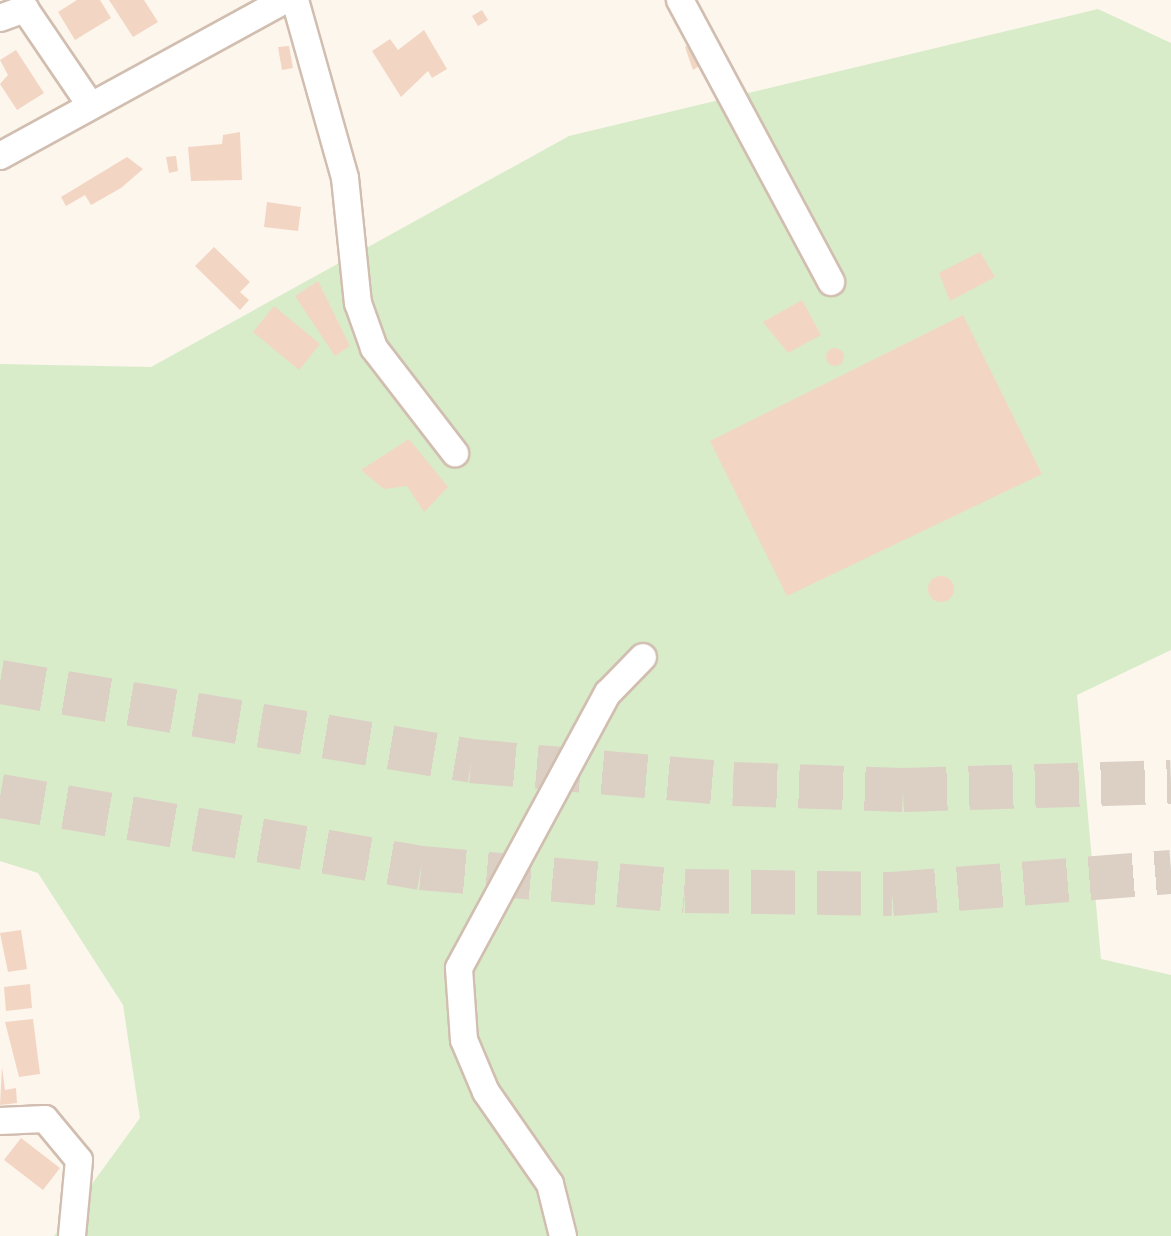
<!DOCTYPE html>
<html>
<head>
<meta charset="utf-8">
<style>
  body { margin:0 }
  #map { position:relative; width:1171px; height:1236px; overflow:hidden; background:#fdf6ec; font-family:"Alegreya Sans",sans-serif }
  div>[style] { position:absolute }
  .green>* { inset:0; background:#d8ecc9 }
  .building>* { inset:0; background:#f3d5c3 }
  .round { border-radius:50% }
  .highway-tunnel>* { height:44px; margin-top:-22px; transform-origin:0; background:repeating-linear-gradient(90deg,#dcd0c4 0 44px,transparent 0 66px) }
  .roads { filter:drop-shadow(2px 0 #d1beb0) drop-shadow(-2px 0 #d1beb0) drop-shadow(0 2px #d1beb0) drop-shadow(0 -2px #d1beb0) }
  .street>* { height:26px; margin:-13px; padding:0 13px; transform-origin:13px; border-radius:13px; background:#fff }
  span { translate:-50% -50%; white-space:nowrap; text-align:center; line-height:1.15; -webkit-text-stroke:7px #fffaf3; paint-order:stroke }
</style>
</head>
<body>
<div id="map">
  <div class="green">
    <div style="clip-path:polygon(1098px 9px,1171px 43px,1171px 650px,1077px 695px,1101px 959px,1171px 975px,1171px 1236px,54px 1236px,140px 1118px,123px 1005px,38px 873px,0 861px,0 364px,151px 367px,569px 136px)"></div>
  </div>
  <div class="building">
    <div style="clip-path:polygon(77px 0,100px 0,111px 18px,75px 40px,58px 12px)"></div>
    <div style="clip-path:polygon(109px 0,144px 0,158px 22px,133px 37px)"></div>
    <div style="clip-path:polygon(482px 10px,488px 20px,478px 26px,472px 16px)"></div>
    <div style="clip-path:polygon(424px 30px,447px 69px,432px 78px,428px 71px,401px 97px,372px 51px,390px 39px,398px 50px)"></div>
    <div style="clip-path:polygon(694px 42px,707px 61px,693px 70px,685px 47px)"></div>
    <div style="clip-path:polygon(289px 46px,293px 68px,282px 70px,278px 47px)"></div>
    <div style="clip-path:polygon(16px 50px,44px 93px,17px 110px,0 84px,8px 75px,0 60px)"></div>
    <div style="clip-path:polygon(240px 132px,242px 180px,191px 181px,188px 147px,222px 144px,223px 135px)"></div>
    <div style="clip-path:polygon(176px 156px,178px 171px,169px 173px,166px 157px)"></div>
    <div style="clip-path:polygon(127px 157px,143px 169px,121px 188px,91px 205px,85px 195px,66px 206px,61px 197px)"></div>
    <div style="clip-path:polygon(267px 202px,301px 207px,298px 231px,264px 227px)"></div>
    <div style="clip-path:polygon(214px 247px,250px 282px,240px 292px,249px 300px,240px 310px,195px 266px)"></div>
    <div style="clip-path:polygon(980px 252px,995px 277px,950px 301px,939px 273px)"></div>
    <div style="clip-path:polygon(318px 281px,350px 346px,335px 356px,295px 296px)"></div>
    <div style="clip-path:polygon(802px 300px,821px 335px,788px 353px,763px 322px)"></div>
    <div style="clip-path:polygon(274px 306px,320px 344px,299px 370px,253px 332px)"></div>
    <div style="clip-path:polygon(963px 315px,1042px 474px,787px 596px,710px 441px)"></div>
    <div class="round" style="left:826px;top:348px;width:18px;height:18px"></div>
    <div style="clip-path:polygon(409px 439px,448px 487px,424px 512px,407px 486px,384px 489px,361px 470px)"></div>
    <div class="round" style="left:928px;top:576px;width:26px;height:26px"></div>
    <div style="clip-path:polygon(21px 930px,27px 969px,8px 972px,0 933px)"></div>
    <div style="clip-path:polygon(30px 984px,32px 1008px,6px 1011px,4px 987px)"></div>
    <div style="clip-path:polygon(33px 1019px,40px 1074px,19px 1077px,5px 1022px)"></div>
    <div style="clip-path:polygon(2px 1067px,5px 1090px,16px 1088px,17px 1103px,0 1105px)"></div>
    <div style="clip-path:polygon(21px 1138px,60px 1168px,43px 1190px,4px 1160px)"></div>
  </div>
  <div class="highway-tunnel">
    <div style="left:0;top:682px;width:478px;rotate:9.5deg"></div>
    <div style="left:471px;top:761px;width:263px;rotate:5deg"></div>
    <div style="left:733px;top:784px;width:170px;rotate:2deg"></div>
    <div style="left:903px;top:790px;width:268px;rotate:-1.7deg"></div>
    <div style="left:0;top:796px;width:427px;rotate:9.7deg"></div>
    <div style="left:421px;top:868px;width:265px;rotate:5deg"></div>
    <div style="left:685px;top:891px;width:207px;rotate:0.8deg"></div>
    <div style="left:892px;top:894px;width:280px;rotate:-4.5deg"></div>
  </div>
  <div class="roads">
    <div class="street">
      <div style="left:295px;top:0;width:185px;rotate:74.3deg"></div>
      <div style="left:345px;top:178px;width:126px;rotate:84.1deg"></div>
      <div style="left:358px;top:303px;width:48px;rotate:70.4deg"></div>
      <div style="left:374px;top:348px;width:133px;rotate:52.4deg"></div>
      <div style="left:680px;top:0;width:320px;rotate:61.8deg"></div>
      <div style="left:0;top:18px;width:27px;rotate:-20deg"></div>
      <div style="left:25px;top:9px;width:114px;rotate:55.8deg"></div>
      <div style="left:0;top:156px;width:325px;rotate:-28.7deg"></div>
      <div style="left:0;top:1121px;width:45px;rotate:-2.5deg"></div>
      <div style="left:45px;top:1119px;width:53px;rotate:50.3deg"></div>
      <div style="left:79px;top:1160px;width:76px;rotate:95.3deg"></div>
      <div style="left:563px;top:1236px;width:54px;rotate:-104deg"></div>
      <div style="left:550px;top:1184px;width:112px;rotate:-124.8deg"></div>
      <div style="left:486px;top:1092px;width:56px;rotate:-112.9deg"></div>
      <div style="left:464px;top:1040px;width:72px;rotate:-94deg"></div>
      <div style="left:459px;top:968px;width:313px;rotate:-61.6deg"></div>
      <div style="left:608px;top:693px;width:50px;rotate:-45.8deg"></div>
    </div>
  </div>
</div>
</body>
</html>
